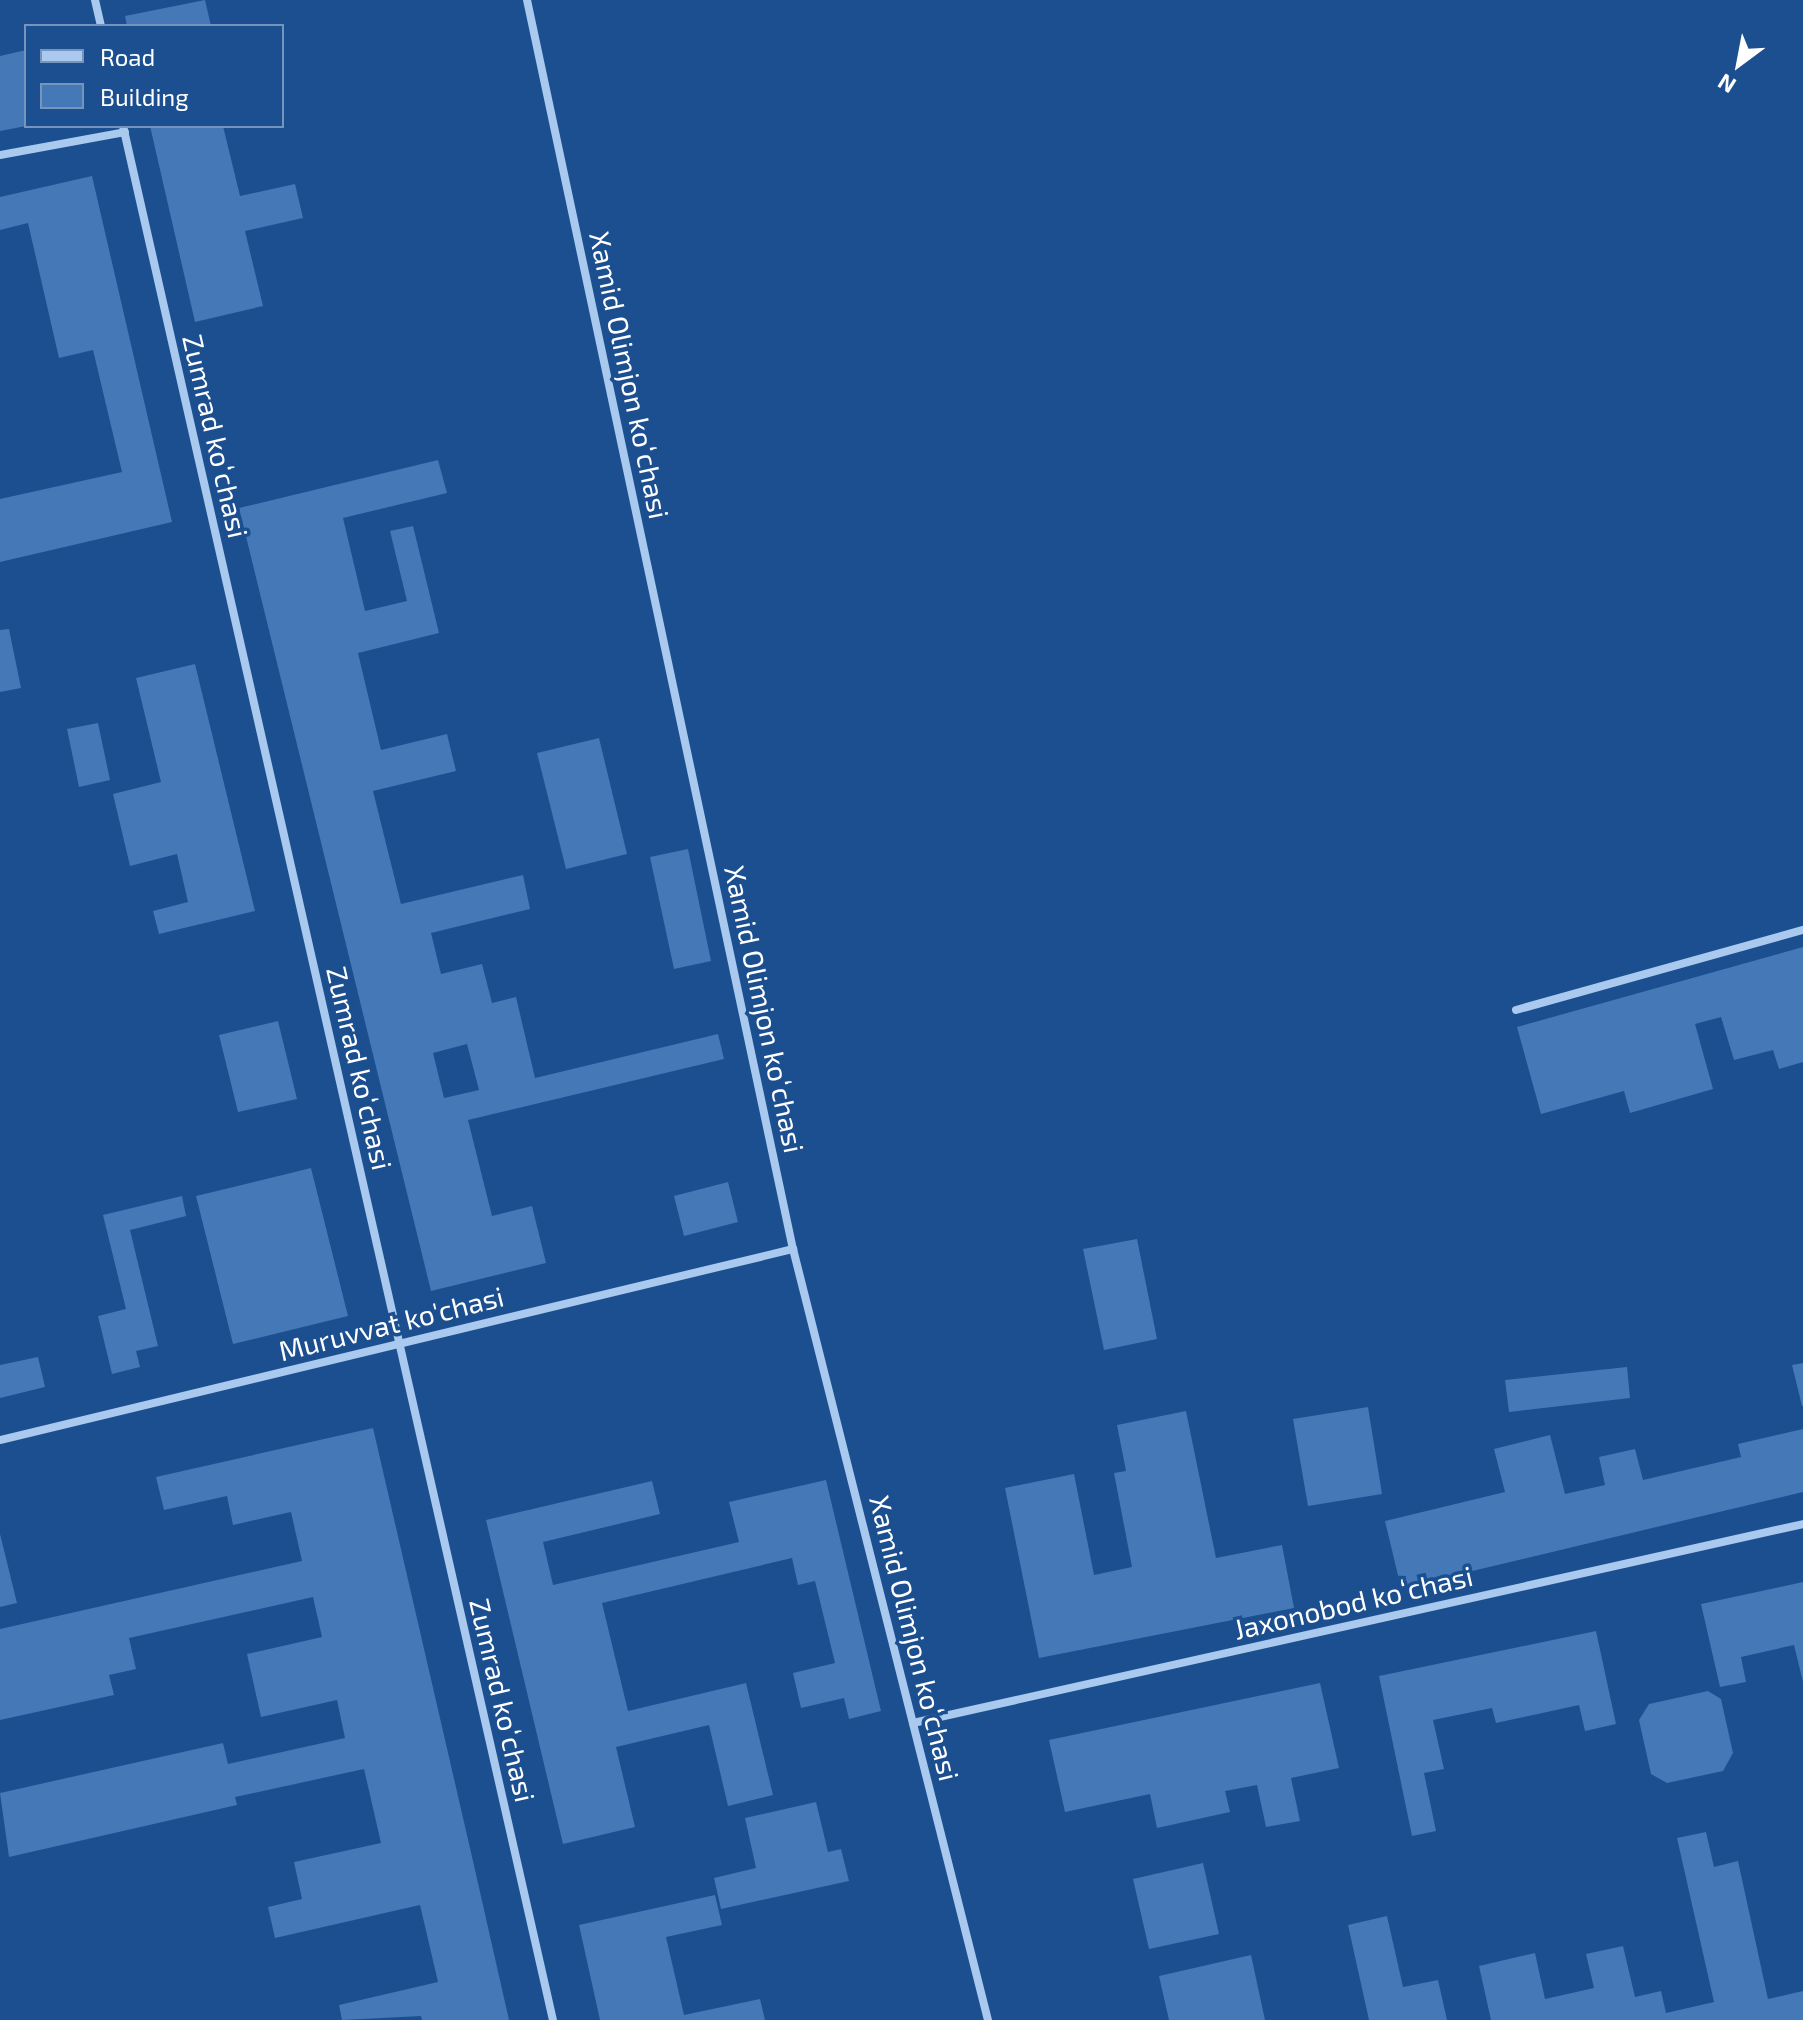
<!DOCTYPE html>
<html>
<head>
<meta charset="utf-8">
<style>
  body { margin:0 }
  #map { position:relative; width:1803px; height:2020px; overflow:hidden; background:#1b4f8f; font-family:"Exo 2",sans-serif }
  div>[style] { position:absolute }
  .building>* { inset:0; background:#4478b7 }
  .minor>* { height:8px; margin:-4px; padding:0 4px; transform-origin:4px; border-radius:4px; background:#a9c9ee }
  span { translate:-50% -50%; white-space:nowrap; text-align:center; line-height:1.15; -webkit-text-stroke:7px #1b4f8f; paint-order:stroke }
  .street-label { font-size:28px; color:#fff }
  .legend { position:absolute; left:24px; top:24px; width:260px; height:104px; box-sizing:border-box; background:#1b4f8f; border:2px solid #7695bc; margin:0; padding:10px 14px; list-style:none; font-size:24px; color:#fff }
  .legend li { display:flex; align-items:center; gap:16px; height:40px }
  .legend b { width:40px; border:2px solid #7695bc }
  .north { position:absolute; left:1699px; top:24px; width:80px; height:80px; -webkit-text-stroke:6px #1b4f8f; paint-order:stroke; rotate:212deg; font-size:22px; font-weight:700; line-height:32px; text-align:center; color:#fff }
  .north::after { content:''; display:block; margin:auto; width:28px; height:36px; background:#fff; clip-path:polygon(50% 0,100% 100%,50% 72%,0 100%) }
</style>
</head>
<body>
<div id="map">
  <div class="building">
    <div style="clip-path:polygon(205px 0,211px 26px,127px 26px,125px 16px)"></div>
    <div style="clip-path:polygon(26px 50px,26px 126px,0 131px,0 56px)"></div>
    <div style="clip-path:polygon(150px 126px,223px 126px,240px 196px,295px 184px,303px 218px,245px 231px,263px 306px,195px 322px)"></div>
    <div style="clip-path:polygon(92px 176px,172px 522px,0 562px,0 499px,122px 472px,93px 350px,59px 358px,28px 223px,0 230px,0 197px)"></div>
    <div style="clip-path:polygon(evenodd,438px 460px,447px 493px,343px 518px,365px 611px,407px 601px,390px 531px,413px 526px,439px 633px,358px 653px,381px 750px,447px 734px,456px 771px,373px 791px,401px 904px,523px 875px,530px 909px,431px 933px,441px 974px,482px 964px,492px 1003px,516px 997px,535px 1078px,718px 1034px,724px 1059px,468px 1120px,492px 1216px,532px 1206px,546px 1263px,431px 1291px,239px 508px,438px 460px,467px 1044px,479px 1090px,444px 1098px,433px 1053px,467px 1044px)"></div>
    <div style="clip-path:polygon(9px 629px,21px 688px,0 692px,0 630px)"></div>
    <div style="clip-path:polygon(195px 664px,255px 911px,159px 934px,153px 911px,188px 902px,177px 854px,130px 866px,113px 794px,161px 782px,136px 678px)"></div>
    <div style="clip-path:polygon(98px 723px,110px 780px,79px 787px,67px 729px)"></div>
    <div style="clip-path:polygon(599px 738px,627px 854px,566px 869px,537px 753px)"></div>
    <div style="clip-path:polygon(688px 849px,711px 961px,674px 969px,650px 857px)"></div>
    <div style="clip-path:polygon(1803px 947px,1803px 1062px,1779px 1069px,1773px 1050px,1734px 1060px,1721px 1017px,1695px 1024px,1713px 1089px,1630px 1113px,1624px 1091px,1541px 1114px,1517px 1027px)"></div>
    <div style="clip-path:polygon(278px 1021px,297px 1099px,238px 1112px,219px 1035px)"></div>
    <div style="clip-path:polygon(311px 1168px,348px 1316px,233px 1344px,196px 1196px)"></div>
    <div style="clip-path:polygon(728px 1182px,738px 1222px,684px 1236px,674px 1196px)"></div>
    <div style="clip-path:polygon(182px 1196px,186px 1216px,130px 1230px,158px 1346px,136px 1351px,140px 1367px,112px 1374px,98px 1316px,126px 1309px,103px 1215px)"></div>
    <div style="clip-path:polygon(1137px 1239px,1157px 1339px,1104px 1350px,1083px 1249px)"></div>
    <div style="clip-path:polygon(38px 1357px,45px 1387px,0 1398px,0 1365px)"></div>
    <div style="clip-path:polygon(1803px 1363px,1803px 1406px,1802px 1406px,1792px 1365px)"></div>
    <div style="clip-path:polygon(1627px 1367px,1630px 1398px,1509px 1412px,1505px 1380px)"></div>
    <div style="clip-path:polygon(1368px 1407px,1382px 1494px,1308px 1506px,1293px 1419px)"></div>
    <div style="clip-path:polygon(1186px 1411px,1216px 1558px,1282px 1545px,1294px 1608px,1039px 1658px,1005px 1488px,1074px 1474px,1094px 1575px,1132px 1567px,1114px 1473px,1126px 1471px,1117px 1425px)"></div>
    <div style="clip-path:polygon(373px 1428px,473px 1861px,509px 2020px,422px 2020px,421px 2016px,342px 2020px,339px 2005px,438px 1982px,420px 1905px,275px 1938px,268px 1907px,302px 1899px,294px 1862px,381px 1843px,364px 1769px,235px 1797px,237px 1805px,9px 1857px,0 1793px,223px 1743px,228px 1764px,345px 1738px,337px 1700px,261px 1717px,247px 1654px,322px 1637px,313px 1597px,129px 1638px,136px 1669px,109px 1675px,114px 1695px,0 1720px,0 1629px,302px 1561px,291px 1512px,233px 1525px,227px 1496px,164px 1510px,156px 1477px)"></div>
    <div style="clip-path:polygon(1803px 1429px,1803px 1492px,1401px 1588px,1385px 1521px,1505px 1492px,1494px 1449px,1550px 1435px,1565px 1494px,1605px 1485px,1599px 1457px,1635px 1449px,1643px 1480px,1741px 1457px,1738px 1444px)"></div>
    <div style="clip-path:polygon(826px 1480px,881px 1711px,849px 1719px,844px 1698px,801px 1708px,793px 1673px,835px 1663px,815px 1581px,798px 1585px,792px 1558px,602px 1603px,628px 1711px,746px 1683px,773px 1795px,728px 1806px,709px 1725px,616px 1747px,635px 1827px,563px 1844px,486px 1520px,652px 1481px,660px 1514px,543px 1542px,553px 1585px,739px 1542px,729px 1502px)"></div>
    <div style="clip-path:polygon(0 1534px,17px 1603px,0 1607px)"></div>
    <div style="clip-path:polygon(1803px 1582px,1803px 1682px,1794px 1645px,1741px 1657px,1746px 1682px,1720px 1687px,1701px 1604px)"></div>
    <div style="clip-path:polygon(1596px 1631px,1616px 1724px,1585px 1731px,1579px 1705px,1496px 1723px,1492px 1708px,1433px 1720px,1444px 1769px,1424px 1773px,1436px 1831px,1412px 1836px,1379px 1676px)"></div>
    <div style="clip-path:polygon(1320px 1683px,1339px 1768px,1291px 1778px,1300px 1821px,1266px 1827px,1257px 1785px,1225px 1791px,1230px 1812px,1157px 1828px,1150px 1794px,1065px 1812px,1049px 1740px)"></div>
    <div style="clip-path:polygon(1708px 1691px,1721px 1699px,1733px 1753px,1723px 1771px,1667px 1783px,1651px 1774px,1639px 1720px,1649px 1704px)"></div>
    <div style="clip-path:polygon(816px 1802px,828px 1852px,841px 1849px,849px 1881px,721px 1909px,714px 1878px,756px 1868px,745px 1818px)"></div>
    <div style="clip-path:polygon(1706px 1832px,1714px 1867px,1738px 1861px,1768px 1999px,1803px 1991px,1803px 2020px,1491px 2020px,1479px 1966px,1535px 1953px,1545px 1999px,1594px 1988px,1586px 1954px,1623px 1946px,1635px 1997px,1661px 1991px,1666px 2013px,1714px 2002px,1677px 1838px)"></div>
    <div style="clip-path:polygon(1203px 1863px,1219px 1934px,1149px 1949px,1133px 1879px)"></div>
    <div style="clip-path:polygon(715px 1895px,722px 1925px,666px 1937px,684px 2015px,760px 1999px,765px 2020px,600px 2020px,579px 1925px)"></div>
    <div style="clip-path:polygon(1387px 1916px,1403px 1987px,1438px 1980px,1447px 2020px,1369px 2020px,1348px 1925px)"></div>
    <div style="clip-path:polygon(1251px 1955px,1265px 2020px,1169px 2020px,1159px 1976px)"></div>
  </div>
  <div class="minor">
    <div style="left:95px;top:0;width:27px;rotate:77deg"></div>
    <div style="left:527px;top:0;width:1277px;rotate:77.98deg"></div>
    <div style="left:793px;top:1249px;width:795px;rotate:75.81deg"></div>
    <div style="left:123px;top:126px;width:1942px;rotate:77.21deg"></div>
    <div style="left:0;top:155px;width:127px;rotate:-10.4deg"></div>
    <div style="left:1516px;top:1010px;width:298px;rotate:-15.6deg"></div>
    <div style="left:0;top:1440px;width:816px;rotate:-13.54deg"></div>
    <div style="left:913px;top:1723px;width:912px;rotate:-12.6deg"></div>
  </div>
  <div class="street-label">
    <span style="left:630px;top:375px;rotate:78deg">Xamid Olimjon koʻchasi</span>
    <span style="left:216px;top:436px;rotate:77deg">Zumrad koʻchasi</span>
    <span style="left:765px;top:1009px;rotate:78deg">Xamid Olimjon koʻchasi</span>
    <span style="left:360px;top:1068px;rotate:77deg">Zumrad koʻchasi</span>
    <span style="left:391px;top:1323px;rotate:-14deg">Muruvvat ko'chasi</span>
    <span style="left:1353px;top:1602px;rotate:-13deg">Jaxonobod koʻchasi</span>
    <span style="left:915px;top:1638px;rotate:76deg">Xamid Olimjon koʻchasi</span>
    <span style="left:503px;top:1700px;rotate:77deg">Zumrad koʻchasi</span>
  </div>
  <ul class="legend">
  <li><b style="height:10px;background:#a9c9ee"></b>Road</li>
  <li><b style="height:22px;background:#4478b7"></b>Building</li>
  </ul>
  <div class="north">N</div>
</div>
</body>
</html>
